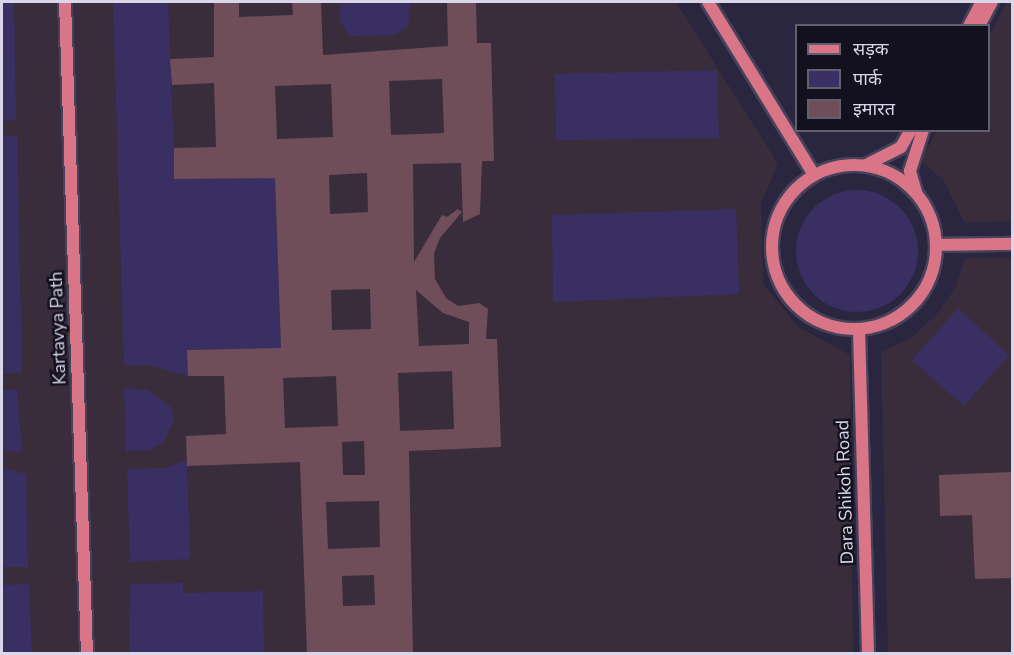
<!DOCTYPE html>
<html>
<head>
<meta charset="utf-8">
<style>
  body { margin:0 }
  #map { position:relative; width:1014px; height:655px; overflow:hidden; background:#2a2640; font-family:"Nunito Sans","Noto Sans Devanagari",sans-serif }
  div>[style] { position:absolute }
  .commercial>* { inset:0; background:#392d3b }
  .green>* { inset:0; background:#392f63 }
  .round { border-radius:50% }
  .building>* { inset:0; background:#6f4e5a }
  .roads { filter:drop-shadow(2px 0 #46425b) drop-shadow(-2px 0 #46425b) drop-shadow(0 2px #46425b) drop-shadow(0 -2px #46425b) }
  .secondary>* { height:12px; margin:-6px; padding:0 6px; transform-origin:6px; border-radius:6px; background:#d97586 }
  .secondary>.ring { margin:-6px; padding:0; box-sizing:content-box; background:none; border:12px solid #d97586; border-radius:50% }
  span { translate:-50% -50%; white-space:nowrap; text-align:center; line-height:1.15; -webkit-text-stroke:5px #12111d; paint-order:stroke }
  .street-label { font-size:18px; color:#d8d6e8 }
  .frame { position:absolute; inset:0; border:3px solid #d8d6e8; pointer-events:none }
  .legend { position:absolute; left:795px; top:24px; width:195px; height:108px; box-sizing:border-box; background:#12111d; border:2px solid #61606e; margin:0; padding:8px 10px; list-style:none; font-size:18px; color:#d8d6e8 }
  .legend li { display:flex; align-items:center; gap:12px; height:30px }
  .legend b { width:30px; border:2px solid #61606e }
</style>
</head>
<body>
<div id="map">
  <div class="commercial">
    <div style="clip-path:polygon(2px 2px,676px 2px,778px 164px,761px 203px,763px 283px,798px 327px,850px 355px,853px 653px,2px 653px)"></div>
    <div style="clip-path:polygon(1007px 2px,1012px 2px,1012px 221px,965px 223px,944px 181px,921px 160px,937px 131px,988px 130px,989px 36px)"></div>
    <div style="clip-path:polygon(1012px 257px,1012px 653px,888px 653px,881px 352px,911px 338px,937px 314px,956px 287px,965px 258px)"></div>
  </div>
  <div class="green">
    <div style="clip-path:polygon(2px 2px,14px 2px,16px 120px,2px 121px)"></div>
    <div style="clip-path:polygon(113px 2px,168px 2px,175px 179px,275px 178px,281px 348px,188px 350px,188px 376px,153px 366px,124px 365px)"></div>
    <div style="clip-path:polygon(339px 2px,411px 2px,408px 27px,394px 35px,350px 36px,340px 21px)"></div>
    <div style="clip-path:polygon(717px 70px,719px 138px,556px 140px,555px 74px)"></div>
    <div style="clip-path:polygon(2px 136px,17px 136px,22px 372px,2px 374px)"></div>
    <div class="round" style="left:796px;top:190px;width:122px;height:122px"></div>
    <div style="clip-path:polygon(736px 209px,739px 294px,553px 302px,552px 215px)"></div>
    <div style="clip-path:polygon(958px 308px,1009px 355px,964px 406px,912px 360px)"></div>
    <div style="clip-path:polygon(124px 388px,148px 390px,171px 407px,174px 419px,164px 442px,150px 450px,126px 451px)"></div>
    <div style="clip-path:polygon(17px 389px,22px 451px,3px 451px,2px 391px)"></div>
    <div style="clip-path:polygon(187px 460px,190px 559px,130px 562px,127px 469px,166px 468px)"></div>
    <div style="clip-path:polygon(2px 468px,26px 474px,28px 567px,2px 567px)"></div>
    <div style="clip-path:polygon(183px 583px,183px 593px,263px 591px,264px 653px,129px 653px,130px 584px)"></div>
    <div style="clip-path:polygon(29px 584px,32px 653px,2px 653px,2px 585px)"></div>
  </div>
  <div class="building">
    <div style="clip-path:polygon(evenodd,214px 2px,239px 2px,239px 17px,293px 15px,292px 2px,321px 2px,323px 55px,448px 46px,447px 2px,476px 2px,477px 43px,491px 43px,494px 161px,482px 161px,480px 214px,463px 222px,461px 163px,413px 164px,414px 262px,442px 215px,447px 217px,458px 209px,462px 212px,440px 238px,434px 253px,435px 279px,446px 298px,458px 306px,479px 303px,488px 309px,486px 339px,497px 339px,501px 447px,409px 451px,413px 654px,307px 654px,300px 462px,187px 466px,186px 436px,226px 434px,224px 376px,188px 376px,187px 350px,281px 348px,275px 178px,174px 179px,174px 148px,216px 147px,214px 83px,172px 85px,170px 59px,214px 57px,214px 2px,442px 79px,444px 133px,391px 135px,389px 81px,442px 79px,214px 2px,331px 84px,333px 137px,277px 139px,275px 86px,331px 84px,214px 2px,367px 173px,368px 212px,330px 214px,329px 175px,367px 173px,214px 2px,370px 289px,371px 329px,332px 330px,331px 290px,370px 289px,214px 2px,416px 290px,443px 313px,469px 322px,469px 344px,419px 346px,416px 290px,214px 2px,452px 371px,454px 429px,400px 431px,398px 373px,452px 371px,214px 2px,336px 376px,338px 426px,285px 428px,283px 378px,336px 376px,214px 2px,364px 441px,365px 475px,343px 475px,342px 442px,364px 441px,214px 2px,379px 501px,380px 547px,328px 549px,326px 502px,379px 501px,214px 2px,374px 575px,375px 605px,343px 606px,342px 576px,374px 575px)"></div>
    <div style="clip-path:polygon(1012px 472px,1012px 578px,975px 579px,972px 515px,940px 516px,939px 475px)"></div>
  </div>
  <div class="roads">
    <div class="secondary">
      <div style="left:65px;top:2px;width:652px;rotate:88.07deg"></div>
      <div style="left:708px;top:2px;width:203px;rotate:58.5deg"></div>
      <div style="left:969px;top:26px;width:27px;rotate:-62deg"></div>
      <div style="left:979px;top:26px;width:27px;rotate:-62deg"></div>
      <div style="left:866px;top:165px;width:39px;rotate:-27deg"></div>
      <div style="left:901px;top:147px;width:20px;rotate:-60deg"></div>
      <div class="ring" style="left:772px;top:165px;width:152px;height:152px"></div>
      <div style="left:916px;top:192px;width:22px;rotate:-106deg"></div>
      <div style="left:910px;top:171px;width:43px;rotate:-72.4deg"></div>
      <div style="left:936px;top:245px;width:76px;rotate:-0.8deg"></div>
      <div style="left:859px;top:330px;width:324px;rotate:88.4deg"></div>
    </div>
  </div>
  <div class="street-label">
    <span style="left:58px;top:328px;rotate:-92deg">Kartavya Path</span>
    <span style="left:845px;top:492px;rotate:-92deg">Dara Shikoh Road</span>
  </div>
  <div class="frame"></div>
  <ul class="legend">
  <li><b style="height:8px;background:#d97586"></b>सड़क</li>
  <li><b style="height:16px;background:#392f63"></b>पार्क</li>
  <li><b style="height:16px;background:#6f4e5a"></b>इमारत</li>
  </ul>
</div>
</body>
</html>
